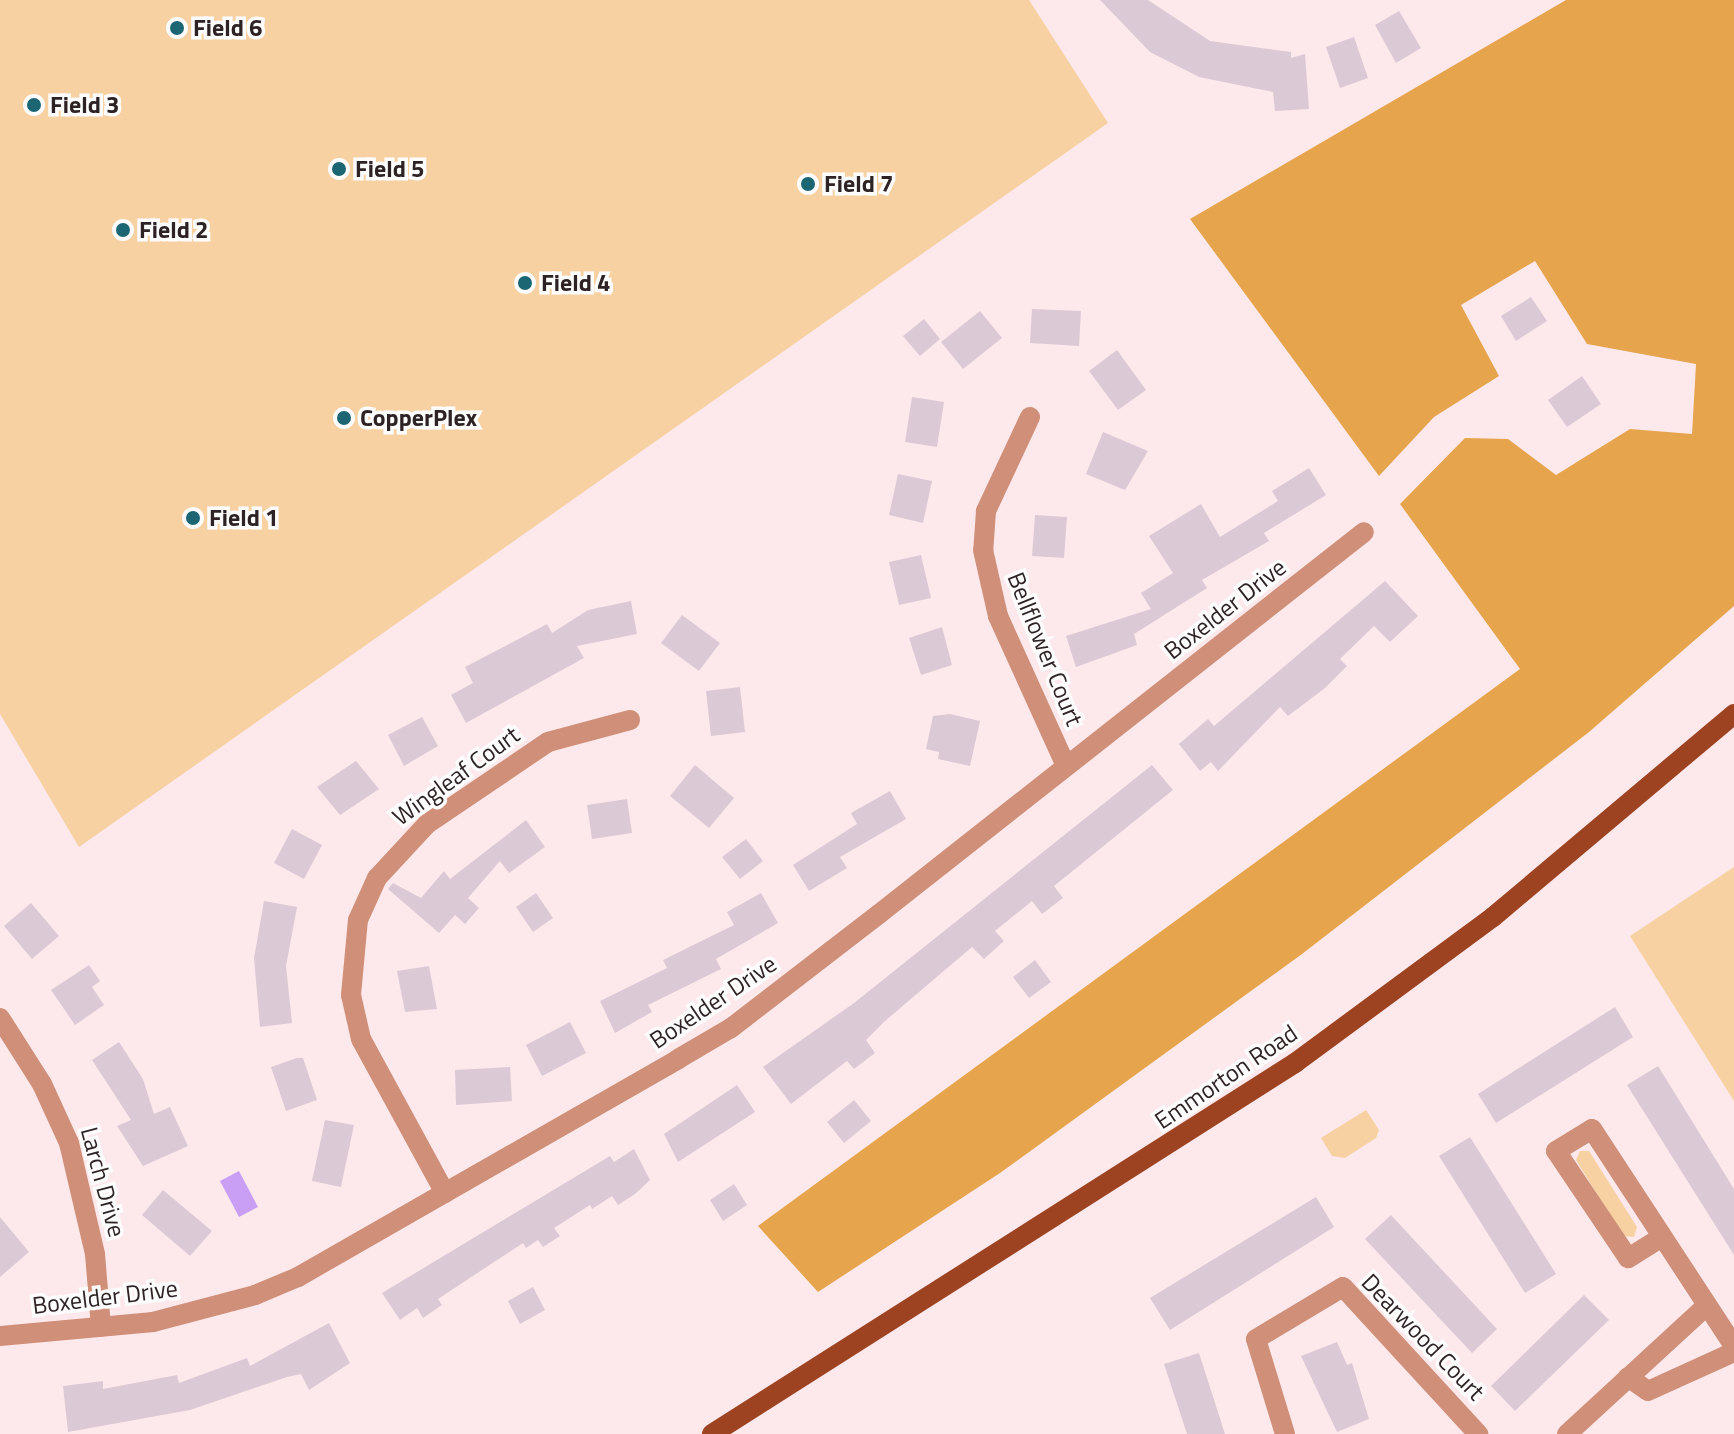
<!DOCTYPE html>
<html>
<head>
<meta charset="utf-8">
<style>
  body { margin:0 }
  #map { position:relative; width:1734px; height:1434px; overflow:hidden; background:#fde9eb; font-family:"Titillium Web",sans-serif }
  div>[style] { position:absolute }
  .green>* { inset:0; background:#f8d1a3 }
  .forest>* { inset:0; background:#e6a44d }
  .water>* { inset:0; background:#c99ff6 }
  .building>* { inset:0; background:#dcc9d6 }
  .minor>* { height:20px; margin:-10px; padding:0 10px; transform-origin:10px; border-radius:10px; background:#d08f79 }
  .major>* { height:20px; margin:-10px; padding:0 10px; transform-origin:10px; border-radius:10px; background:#9d4322 }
  .dots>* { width:22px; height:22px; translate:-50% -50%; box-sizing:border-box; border:4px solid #fcfcfc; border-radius:50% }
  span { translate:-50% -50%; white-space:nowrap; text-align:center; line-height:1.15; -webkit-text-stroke:7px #fcfcfc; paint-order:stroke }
  .poi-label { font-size:24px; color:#2d2325; font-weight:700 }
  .left { translate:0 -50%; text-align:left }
  .street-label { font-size:24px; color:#2d2325 }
</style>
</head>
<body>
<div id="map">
  <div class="green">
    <div style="clip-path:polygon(0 0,1029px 0,1108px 123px,79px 847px,0 714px)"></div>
    <div style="clip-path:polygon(1734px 867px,1734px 1101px,1630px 936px)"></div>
    <div style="clip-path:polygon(1366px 1110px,1379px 1130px,1376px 1138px,1345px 1158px,1332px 1156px,1321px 1138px)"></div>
    <div style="clip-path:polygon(1580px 1151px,1589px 1151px,1637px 1227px,1634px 1237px,1623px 1236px,1576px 1160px)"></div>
  </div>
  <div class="forest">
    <div style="clip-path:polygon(1566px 0,1734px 0,1734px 606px,1589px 732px,1302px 954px,1000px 1173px,818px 1292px,758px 1226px,1520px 669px,1400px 504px,1465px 438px,1508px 439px,1556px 475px,1630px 429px,1692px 434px,1696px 364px,1587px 344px,1535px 261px,1461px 305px,1499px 376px,1434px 417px,1379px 476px,1190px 219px)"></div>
  </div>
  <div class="water">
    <div style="clip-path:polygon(239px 1171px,258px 1207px,239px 1217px,220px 1181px)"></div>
  </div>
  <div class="building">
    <div style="clip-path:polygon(1100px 0,1148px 0,1210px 41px,1291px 52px,1291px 58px,1305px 54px,1309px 109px,1275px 111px,1273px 92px,1199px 77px,1150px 52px)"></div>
    <div style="clip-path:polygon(1399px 11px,1421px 48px,1396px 63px,1375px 25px)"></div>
    <div style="clip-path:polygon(1354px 37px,1368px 78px,1340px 88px,1326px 47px)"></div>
    <div style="clip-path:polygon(1531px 297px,1547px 321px,1516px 341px,1501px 316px)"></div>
    <div style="clip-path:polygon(1032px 309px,1081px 311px,1079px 346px,1030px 343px)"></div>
    <div style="clip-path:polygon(980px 311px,1002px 338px,963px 369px,941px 342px)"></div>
    <div style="clip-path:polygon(924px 319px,940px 339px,920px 356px,903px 336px)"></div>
    <div style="clip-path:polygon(1117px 350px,1146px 390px,1118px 410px,1089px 371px)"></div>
    <div style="clip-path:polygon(1582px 376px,1601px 404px,1567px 427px,1548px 400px)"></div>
    <div style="clip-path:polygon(912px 397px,944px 402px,937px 447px,905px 442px)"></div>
    <div style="clip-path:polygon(1103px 432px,1148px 451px,1125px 490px,1086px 474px)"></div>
    <div style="clip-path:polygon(1309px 468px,1326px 495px,1264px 533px,1269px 541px,1202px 580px,1207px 588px,1134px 634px,1137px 645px,1076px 667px,1066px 636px,1151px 609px,1141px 593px,1173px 573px,1149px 536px,1201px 504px,1220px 537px,1278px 501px,1272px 491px)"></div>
    <div style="clip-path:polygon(898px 474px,932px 481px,923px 523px,889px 515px)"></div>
    <div style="clip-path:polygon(1035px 515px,1067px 517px,1064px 558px,1032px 556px)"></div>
    <div style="clip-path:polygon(921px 555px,931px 598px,899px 605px,889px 562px)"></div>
    <div style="clip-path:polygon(1385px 581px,1418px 616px,1390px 642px,1374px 626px,1340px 659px,1347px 666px,1325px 688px,1288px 716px,1280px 707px,1218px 771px,1211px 762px,1200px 771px,1179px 744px,1208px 719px,1214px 726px)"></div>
    <div style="clip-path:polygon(631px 601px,637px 634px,577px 646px,584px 658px,466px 723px,451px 695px,473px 683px,465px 667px,547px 624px,552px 633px,588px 610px)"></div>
    <div style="clip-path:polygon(682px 615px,720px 643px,699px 671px,661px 643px)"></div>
    <div style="clip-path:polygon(942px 627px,952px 665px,921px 675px,909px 638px)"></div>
    <div style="clip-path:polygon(740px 687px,745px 732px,711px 736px,706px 691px)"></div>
    <div style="clip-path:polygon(950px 714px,980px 721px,970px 766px,938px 759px,939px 752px,926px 749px,933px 716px)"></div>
    <div style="clip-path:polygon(422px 717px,438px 746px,404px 766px,388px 735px)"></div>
    <div style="clip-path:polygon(356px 761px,379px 789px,340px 815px,317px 787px)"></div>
    <div style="clip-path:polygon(695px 765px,734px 798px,709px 828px,670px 796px)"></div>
    <div style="clip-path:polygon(1152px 765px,1173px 790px,1054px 886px,1063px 898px,1042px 914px,1032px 901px,995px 931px,1004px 941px,984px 959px,972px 947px,885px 1021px,866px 1040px,875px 1053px,854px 1069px,847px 1061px,791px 1104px,763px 1067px,854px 1003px)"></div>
    <div style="clip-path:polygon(890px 791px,906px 819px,840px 857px,847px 868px,809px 891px,793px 865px,857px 824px,851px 813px)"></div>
    <div style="clip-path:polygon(627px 799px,632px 833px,592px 839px,587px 805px)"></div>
    <div style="clip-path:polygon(526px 820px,545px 847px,509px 873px,500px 861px,468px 898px,479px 908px,465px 924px,455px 915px,439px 933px,388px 889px,393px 883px,421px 898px,444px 871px,450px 879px)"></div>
    <div style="clip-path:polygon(292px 829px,322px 845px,304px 879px,274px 863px)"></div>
    <div style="clip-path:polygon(746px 839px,763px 861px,740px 879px,722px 857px)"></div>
    <div style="clip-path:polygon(536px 893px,553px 918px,533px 932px,516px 907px)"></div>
    <div style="clip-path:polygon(761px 893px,778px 923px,716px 959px,721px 969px,648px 1005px,652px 1012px,615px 1033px,600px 1001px,667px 968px,663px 960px,734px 925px,727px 912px)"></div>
    <div style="clip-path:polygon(264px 901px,297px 907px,286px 966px,292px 1023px,260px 1027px,254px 958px)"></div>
    <div style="clip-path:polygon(31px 903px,59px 936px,32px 959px,4px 926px)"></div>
    <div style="clip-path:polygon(1035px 960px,1051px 982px,1029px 998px,1013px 977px)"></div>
    <div style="clip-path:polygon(89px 965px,100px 981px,92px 987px,104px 1005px,75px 1025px,51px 990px)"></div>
    <div style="clip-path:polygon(429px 966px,437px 1009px,405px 1012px,397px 971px)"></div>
    <div style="clip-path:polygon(1615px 1007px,1633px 1037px,1496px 1123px,1478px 1094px)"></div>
    <div style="clip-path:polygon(570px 1022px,586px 1053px,542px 1076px,526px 1045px)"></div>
    <div style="clip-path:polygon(119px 1042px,143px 1079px,154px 1114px,170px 1107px,188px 1146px,143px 1166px,117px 1126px,131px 1120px,92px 1060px)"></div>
    <div style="clip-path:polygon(297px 1058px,303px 1058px,317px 1100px,286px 1111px,271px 1067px)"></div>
    <div style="clip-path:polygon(1658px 1066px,1734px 1189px,1734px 1255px,1627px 1085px)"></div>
    <div style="clip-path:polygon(510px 1067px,512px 1101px,456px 1105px,455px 1070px)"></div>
    <div style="clip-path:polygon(737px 1085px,755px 1112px,678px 1162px,664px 1134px)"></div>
    <div style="clip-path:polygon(854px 1100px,871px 1121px,844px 1143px,827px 1122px)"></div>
    <div style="clip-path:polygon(325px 1120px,354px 1125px,341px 1187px,312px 1181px)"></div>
    <div style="clip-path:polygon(1470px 1137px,1556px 1274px,1525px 1293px,1439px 1156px)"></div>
    <div style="clip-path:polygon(634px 1149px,650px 1180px,635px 1194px,618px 1205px,612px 1196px,592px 1209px,590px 1205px,554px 1228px,560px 1236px,543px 1247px,538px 1240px,526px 1248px,523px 1243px,438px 1299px,442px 1305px,423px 1318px,417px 1308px,400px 1320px,382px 1293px,610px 1156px,614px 1162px)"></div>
    <div style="clip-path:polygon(734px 1184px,747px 1205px,723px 1221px,710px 1200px)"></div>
    <div style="clip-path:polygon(163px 1190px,212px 1231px,190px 1256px,142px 1215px)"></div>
    <div style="clip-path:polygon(1316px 1197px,1334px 1227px,1170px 1330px,1150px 1298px)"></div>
    <div style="clip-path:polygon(1391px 1215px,1497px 1329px,1472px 1353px,1365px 1239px)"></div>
    <div style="clip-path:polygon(0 1217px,29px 1252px,0 1277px)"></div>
    <div style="clip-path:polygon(533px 1287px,545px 1310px,520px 1324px,508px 1301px)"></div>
    <div style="clip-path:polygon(1584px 1295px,1609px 1320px,1515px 1411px,1491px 1386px)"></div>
    <div style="clip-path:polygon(329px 1323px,350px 1363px,309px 1390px,301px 1374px,287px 1377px,190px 1410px,68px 1432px,63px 1386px,103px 1381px,103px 1389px,177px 1375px,179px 1383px,247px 1358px,250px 1366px)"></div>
    <div style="clip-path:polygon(1337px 1342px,1347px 1365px,1352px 1363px,1369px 1419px,1337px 1432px,1301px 1356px)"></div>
    <div style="clip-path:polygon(1199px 1353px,1225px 1434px,1187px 1434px,1164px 1364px)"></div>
  </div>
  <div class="minor">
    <div style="left:1030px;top:417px;width:104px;rotate:115.1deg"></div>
    <div style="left:986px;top:511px;width:39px;rotate:94deg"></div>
    <div style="left:983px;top:550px;width:68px;rotate:77.2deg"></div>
    <div style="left:998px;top:616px;width:162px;rotate:65.6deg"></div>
    <div style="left:0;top:1018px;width:78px;rotate:57.5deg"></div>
    <div style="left:42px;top:1084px;width:65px;rotate:65.4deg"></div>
    <div style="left:69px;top:1143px;width:114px;rotate:76.8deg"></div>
    <div style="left:95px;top:1254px;width:73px;rotate:85.3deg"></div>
    <div style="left:445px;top:1193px;width:175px;rotate:-118.6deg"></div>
    <div style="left:361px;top:1039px;width:45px;rotate:-102.8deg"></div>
    <div style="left:351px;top:995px;width:75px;rotate:-84.7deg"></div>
    <div style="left:358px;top:920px;width:46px;rotate:-65.7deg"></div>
    <div style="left:377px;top:878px;width:74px;rotate:-47.2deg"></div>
    <div style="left:427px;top:824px;width:146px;rotate:-34.1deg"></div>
    <div style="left:548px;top:742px;width:85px;rotate:-15deg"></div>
    <div style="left:1662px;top:1237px;width:40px;rotate:148deg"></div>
    <div style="left:1628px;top:1258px;width:129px;rotate:-123.9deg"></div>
    <div style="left:1556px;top:1151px;width:42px;rotate:-31.4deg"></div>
    <div style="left:1592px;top:1129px;width:259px;rotate:56.8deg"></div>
    <div style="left:0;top:1336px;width:154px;rotate:-5.2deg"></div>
    <div style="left:153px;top:1322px;width:106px;rotate:-14.8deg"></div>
    <div style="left:255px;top:1295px;width:47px;rotate:-22.7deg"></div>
    <div style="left:298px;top:1277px;width:438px;rotate:-29.8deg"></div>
    <div style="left:678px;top:1059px;width:61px;rotate:-30.3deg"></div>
    <div style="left:731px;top:1028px;width:187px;rotate:-37.6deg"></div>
    <div style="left:879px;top:914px;width:617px;rotate:-38.22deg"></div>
    <div style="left:1628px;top:1377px;width:24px;rotate:35deg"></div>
    <div style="left:1648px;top:1391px;width:94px;rotate:-24.4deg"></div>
    <div style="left:1285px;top:1434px;width:99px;rotate:-107deg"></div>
    <div style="left:1256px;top:1339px;width:101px;rotate:-30.9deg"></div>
    <div style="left:1343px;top:1287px;width:200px;rotate:47.4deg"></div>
    <div style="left:1567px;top:1434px;width:189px;rotate:-42.6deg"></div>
  </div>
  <div class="major">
    <div style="left:712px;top:1434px;width:691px;rotate:-32.47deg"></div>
    <div style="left:1295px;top:1063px;width:246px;rotate:-36.4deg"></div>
    <div style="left:1493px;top:917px;width:315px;rotate:-40.1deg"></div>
  </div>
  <div class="dots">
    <div style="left:177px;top:28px;background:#1c6572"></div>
    <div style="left:34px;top:105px;background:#1c6572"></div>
    <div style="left:339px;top:169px;background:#1c6572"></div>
    <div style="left:808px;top:184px;background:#1c6572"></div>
    <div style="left:123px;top:230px;background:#1c6572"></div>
    <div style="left:525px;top:283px;background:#1c6572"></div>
    <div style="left:344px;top:418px;background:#1c6572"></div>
    <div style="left:193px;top:518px;background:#1c6572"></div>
  </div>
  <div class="poi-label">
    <span class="left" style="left:193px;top:28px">Field 6</span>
    <span class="left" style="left:50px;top:105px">Field 3</span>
    <span class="left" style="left:355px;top:169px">Field 5</span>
    <span class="left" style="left:824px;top:184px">Field 7</span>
    <span class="left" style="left:139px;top:230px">Field 2</span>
    <span class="left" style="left:541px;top:283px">Field 4</span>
    <span class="left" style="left:360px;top:418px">CopperPlex</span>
    <span class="left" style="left:209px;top:518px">Field 1</span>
  </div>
  <div class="street-label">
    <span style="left:1225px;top:609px;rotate:-38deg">Boxelder Drive</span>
    <span style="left:1045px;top:649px;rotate:68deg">Bellflower Court</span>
    <span style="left:456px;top:776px;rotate:-36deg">Wingleaf Court</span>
    <span style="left:713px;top:1002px;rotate:-34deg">Boxelder Drive</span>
    <span style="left:1226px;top:1077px;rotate:-34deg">Emmorton Road</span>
    <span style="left:103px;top:1182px;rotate:75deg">Larch Drive</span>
    <span style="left:105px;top:1297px;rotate:-7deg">Boxelder Drive</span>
    <span style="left:1423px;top:1337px;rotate:46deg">Dearwood Court</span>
  </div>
</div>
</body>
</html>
